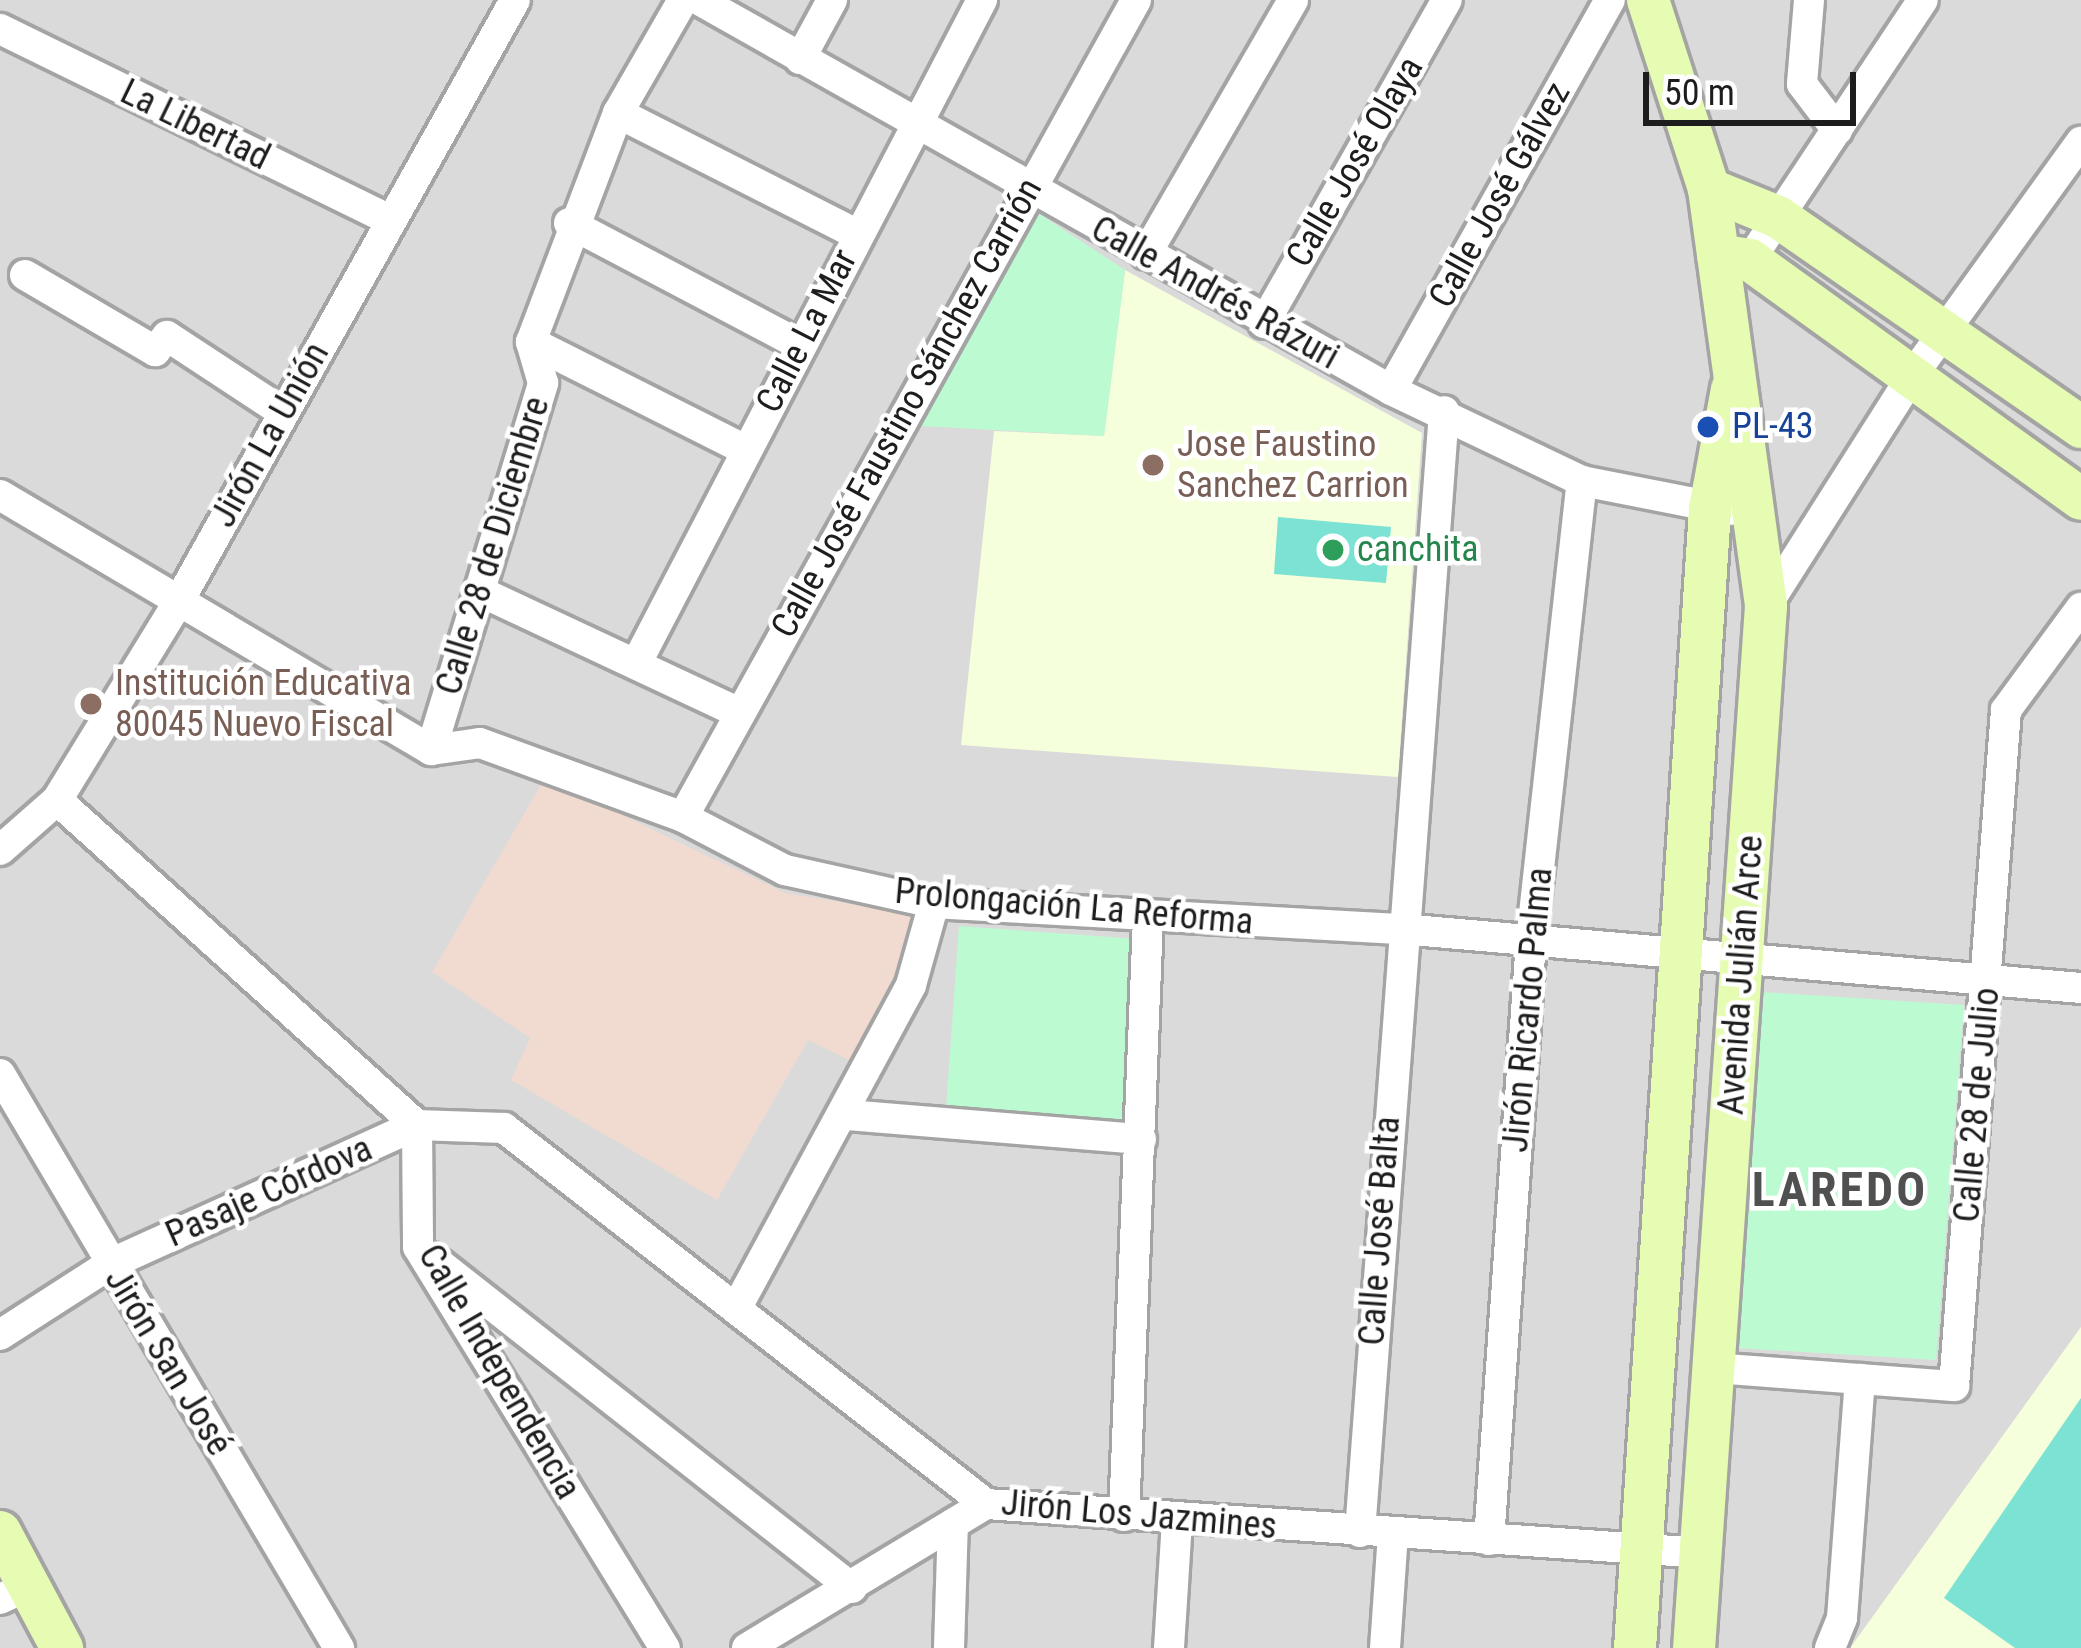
<!DOCTYPE html>
<html>
<head>
<meta charset="utf-8">
<style>
  body { margin:0 }
  #map { position:relative; width:2081px; height:1648px; overflow:hidden; background:#efeee2; font-family:"Roboto Condensed",sans-serif }
  div>[style] { position:absolute }
  .residential>* { inset:0; background:#dbdada }
  .commercial>* { inset:0; background:#f1dad0 }
  .education>* { inset:0; background:#f6ffdb }
  .park>* { inset:0; background:#bcfbd1 }
  .pitch>* { inset:0; background:#7ce2d3 }
  .roads { filter:drop-shadow(3px 0 #a4a4a4) drop-shadow(-3px 0 #a4a4a4) drop-shadow(0 3px #a4a4a4) drop-shadow(0 -3px #a4a4a4) }
  .street>* { height:30px; margin:-15px; padding:0 15px; transform-origin:15px; border-radius:15px; background:#fff }
  .secondary>* { height:42px; margin:-21px; padding:0 21px; transform-origin:21px; border-radius:21px; background:#e6fcb3 }
  .dots>* { width:33px; height:33px; translate:-50% -50%; box-sizing:border-box; border:6px solid #fff; border-radius:50% }
  span { translate:-50% -50%; white-space:nowrap; text-align:center; line-height:1.15; -webkit-text-stroke:9px #fff; paint-order:stroke }
  .street-label { font-size:36px; color:#1d1d1d }
  .transit-label { font-size:36px; color:#164399 }
  .left { translate:0 -50%; text-align:left }
  .education-label { font-size:36px; color:#785e54 }
  .leisure-label { font-size:36px; color:#27864d }
  .district-label { font-size:48px; color:#505050; font-weight:700; letter-spacing:3px }
  .scale { position:absolute; left:1643px; top:72px; width:213px; height:54px; box-sizing:border-box; border:6px solid #1d1d1d; border-top:0; padding-left:15px; font-size:36px; line-height:42px; white-space:nowrap; color:#1d1d1d; -webkit-text-stroke:9px #fff; paint-order:stroke }
</style>
</head>
<body>
<div id="map">
  <div class="residential">
    <div style="clip-path:polygon(0 0,2081px 0,2081px 1648px,0 1648px)"></div>
  </div>
  <div class="commercial">
    <div style="clip-path:polygon(545px 778px,785px 893px,920px 915px,907px 978px,855px 1063px,808px 1040px,717px 1200px,511px 1080px,530px 1038px,432px 972px)"></div>
  </div>
  <div class="education">
    <div style="clip-path:polygon(1125px 270px,1422px 433px,1398px 777px,961px 745px,994px 431px,1104px 436px)"></div>
    <div style="clip-path:polygon(2081px 1327px,2081px 1648px,1850px 1648px)"></div>
  </div>
  <div class="park">
    <div style="clip-path:polygon(1038px 213px,1125px 270px,1104px 436px,921px 426px)"></div>
    <div style="clip-path:polygon(959px 926px,1137px 939px,1123px 1122px,946px 1109px)"></div>
    <div style="clip-path:polygon(1761px 992px,1964px 1005px,1936px 1360px,1736px 1348px)"></div>
  </div>
  <div class="pitch">
    <div style="clip-path:polygon(1278px 517px,1391px 527px,1386px 583px,1274px 574px)"></div>
    <div style="clip-path:polygon(2081px 1398px,2081px 1648px,2015px 1648px,1944px 1598px)"></div>
  </div>
  <div class="roads">
    <div class="street">
      <div style="left:699px;top:0;width:794px;rotate:29.4deg"></div>
      <div style="left:1391px;top:390px;width:212px;rotate:25.5deg"></div>
      <div style="left:1582px;top:481px;width:151px;rotate:11.1deg"></div>
      <div style="left:1809px;top:0;width:84px;rotate:94.8deg"></div>
      <div style="left:1802px;top:84px;width:58px;rotate:52.7deg"></div>
      <div style="left:0;top:29px;width:434px;rotate:26.1deg"></div>
      <div style="left:800px;top:59px;width:67px;rotate:-61.5deg"></div>
      <div style="left:618px;top:113px;width:268px;rotate:26.9deg"></div>
      <div style="left:569px;top:223px;width:261px;rotate:27.8deg"></div>
      <div style="left:1146px;top:254px;width:293px;rotate:-59.9deg"></div>
      <div style="left:1750px;top:260px;width:312px;rotate:-56.4deg"></div>
      <div style="left:25px;top:275px;width:151px;rotate:30.3deg"></div>
      <div style="left:155px;top:351px;width:19px;rotate:-51deg"></div>
      <div style="left:167px;top:336px;width:136px;rotate:33.3deg"></div>
      <div style="left:1264px;top:323px;width:371px;rotate:-60.5deg"></div>
      <div style="left:531px;top:342px;width:245px;rotate:-69.2deg"></div>
      <div style="left:618px;top:113px;width:130px;rotate:-60.1deg"></div>
      <div style="left:531px;top:342px;width:241px;rotate:26.7deg"></div>
      <div style="left:1391px;top:390px;width:447px;rotate:-60.7deg"></div>
      <div style="left:0;top:495px;width:501px;rotate:30.61deg"></div>
      <div style="left:431px;top:750px;width:49px;rotate:-8.1deg"></div>
      <div style="left:480px;top:743px;width:216px;rotate:20deg"></div>
      <div style="left:683px;top:817px;width:115px;rotate:27.5deg"></div>
      <div style="left:785px;top:870px;width:153px;rotate:12.5deg"></div>
      <div style="left:934px;top:903px;width:468px;rotate:3.2deg"></div>
      <div style="left:1401px;top:929px;width:683px;rotate:4.96deg"></div>
      <div style="left:479px;top:591px;width:285px;rotate:25.1deg"></div>
      <div style="left:1766px;top:606px;width:272px;rotate:-57.6deg"></div>
      <div style="left:1912px;top:376px;width:289px;rotate:-54.2deg"></div>
      <div style="left:636px;top:664px;width:749px;rotate:-62.48deg"></div>
      <div style="left:431px;top:750px;width:384px;rotate:-73deg"></div>
      <div style="left:543px;top:383px;width:43px;rotate:-106.3deg"></div>
      <div style="left:57px;top:800px;width:485px;rotate:42.1deg"></div>
      <div style="left:417px;top:1125px;width:122px;rotate:89.5deg"></div>
      <div style="left:418px;top:1247px;width:471px;rotate:58.4deg"></div>
      <div style="left:683px;top:817px;width:934px;rotate:-60.99deg"></div>
      <div style="left:0;top:850px;width:76px;rotate:-41.3deg"></div>
      <div style="left:57px;top:800px;width:236px;rotate:-58.5deg"></div>
      <div style="left:180px;top:599px;width:686px;rotate:-60.78deg"></div>
      <div style="left:0;top:1074px;width:667px;rotate:59.43deg"></div>
      <div style="left:847px;top:1115px;width:295px;rotate:4.7deg"></div>
      <div style="left:432px;top:1258px;width:534px;rotate:38.16deg"></div>
      <div style="left:736px;top:1309px;width:368px;rotate:-61.6deg"></div>
      <div style="left:911px;top:985px;width:85px;rotate:-74.3deg"></div>
      <div style="left:0;top:1335px;width:131px;rotate:-32.8deg"></div>
      <div style="left:110px;top:1264px;width:337px;rotate:-24.4deg"></div>
      <div style="left:417px;top:1125px;width:87px;rotate:2deg"></div>
      <div style="left:504px;top:1128px;width:611px;rotate:37.96deg"></div>
      <div style="left:986px;top:1504px;width:718px;rotate:3.91deg"></div>
      <div style="left:1714px;top:1368px;width:241px;rotate:4.3deg"></div>
      <div style="left:1954px;top:1386px;width:678px;rotate:-85.6deg"></div>
      <div style="left:2006px;top:710px;width:127px;rotate:-53.7deg"></div>
      <div style="left:1124px;top:1516px;width:598px;rotate:-87.7deg"></div>
      <div style="left:1360px;top:1532px;width:1124px;rotate:-85.71deg"></div>
      <div style="left:1489px;top:1540px;width:600px;rotate:-85.99deg"></div>
      <div style="left:1531px;top:941px;width:463px;rotate:-83.7deg"></div>
      <div style="left:0;top:1599px;width:31px;rotate:-25deg"></div>
      <div style="left:747px;top:1648px;width:279px;rotate:-31.1deg"></div>
      <div style="left:949px;top:1648px;width:124px;rotate:-88.2deg"></div>
      <div style="left:1169px;top:1648px;width:128px;rotate:-86.4deg"></div>
      <div style="left:1385px;top:1648px;width:113px;rotate:-86deg"></div>
      <div style="left:1830px;top:1648px;width:32px;rotate:-68deg"></div>
      <div style="left:1842px;top:1618px;width:240px;rotate:-85.7deg"></div>
    </div>
    <div class="secondary">
      <div style="left:1648px;top:0;width:199px;rotate:72.1deg"></div>
      <div style="left:1709px;top:189px;width:421px;rotate:82.2deg"></div>
      <div style="left:1766px;top:606px;width:1044px;rotate:93.95deg"></div>
      <div style="left:1709px;top:189px;width:74px;rotate:22.1deg"></div>
      <div style="left:1778px;top:217px;width:369px;rotate:34.7deg"></div>
      <div style="left:1718px;top:255px;width:32px;rotate:9deg"></div>
      <div style="left:1750px;top:260px;width:408px;rotate:35.8deg"></div>
      <div style="left:0;top:1532px;width:132px;rotate:61.9deg"></div>
      <div style="left:1635px;top:1648px;width:1141px;rotate:-86.23deg"></div>
      <div style="left:1710px;top:509px;width:122px;rotate:-79.6deg"></div>
    </div>
  </div>
  <div class="dots">
    <div style="left:1708px;top:427px;background:#1a4fb4"></div>
    <div style="left:1153px;top:465px;background:#8d6e63"></div>
    <div style="left:1333px;top:550px;background:#2e9e5b"></div>
    <div style="left:91px;top:704px;background:#8d6e63"></div>
  </div>
  <div class="street-label">
    <span style="left:195px;top:125px;rotate:26deg">La Libertad</span>
    <span style="left:1355px;top:162px;rotate:-60deg">Calle José Olaya</span>
    <span style="left:1500px;top:195px;rotate:-61deg">Calle José Gálvez</span>
    <span style="left:1215px;top:293px;rotate:29deg">Calle Andrés Rázuri</span>
    <span style="left:807px;top:331px;rotate:-63deg">Calle La Mar</span>
    <span style="left:907px;top:408px;rotate:-61deg">Calle José Faustino Sánchez Carrión</span>
    <span style="left:270px;top:435px;rotate:-61deg">Jirón La Unión</span>
    <span style="left:493px;top:546px;rotate:-73deg">Calle 28 de Diciembre</span>
    <span style="left:1074px;top:907px;rotate:5deg">Prolongación La Reforma</span>
    <span style="left:1741px;top:975px;rotate:-86deg">Avenida Julián Arce</span>
    <span style="left:1528px;top:1010px;rotate:-85deg">Jirón Ricardo Palma</span>
    <span style="left:1977px;top:1105px;rotate:-85deg">Calle 28 de Julio</span>
    <span style="left:269px;top:1192px;rotate:-24deg">Pasaje Córdova</span>
    <span style="left:1380px;top:1231px;rotate:-86deg">Calle José Balta</span>
    <span style="left:168px;top:1362px;rotate:59deg">Jirón San José</span>
    <span style="left:499px;top:1372px;rotate:60deg">Calle Independencia</span>
    <span style="left:1139px;top:1515px;rotate:5deg">Jirón Los Jazmines</span>
  </div>
  <div class="transit-label">
    <span class="left" style="left:1732px;top:427px">PL-43</span>
  </div>
  <div class="education-label">
    <span class="left" style="left:1177px;top:465px">Jose Faustino<br>Sanchez Carrion</span>
    <span class="left" style="left:115px;top:704px">Institución Educativa<br>80045 Nuevo Fiscal</span>
  </div>
  <div class="leisure-label">
    <span class="left" style="left:1357px;top:550px">canchita</span>
  </div>
  <div class="district-label">
    <span style="left:1840px;top:1190px">LAREDO</span>
  </div>
  <div class="scale">50 m</div>
</div>
</body>
</html>
